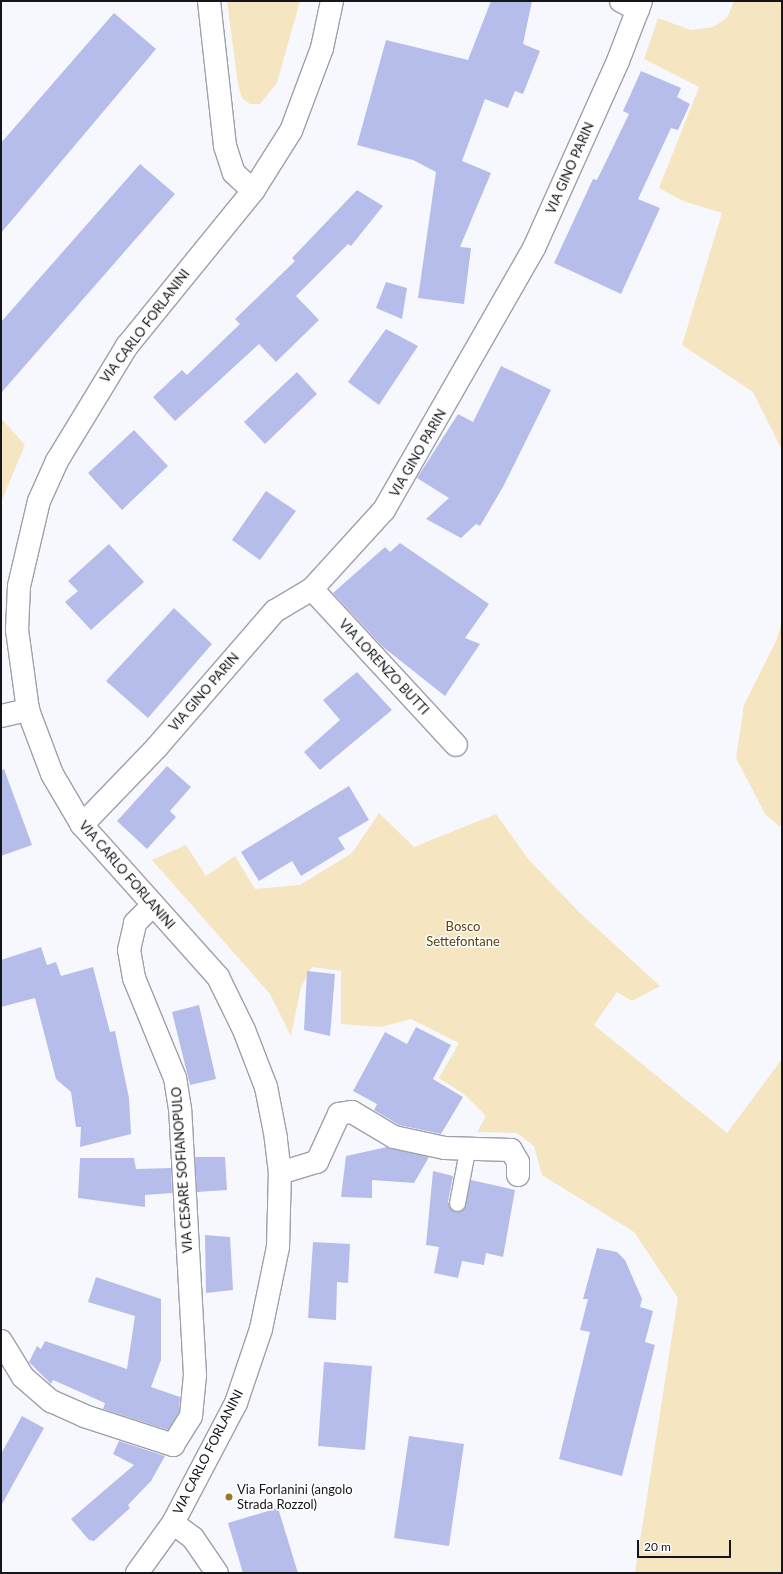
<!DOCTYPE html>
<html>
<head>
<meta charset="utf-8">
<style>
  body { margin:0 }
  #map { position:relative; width:783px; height:1574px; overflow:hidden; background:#f7f8fd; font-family:Lato,sans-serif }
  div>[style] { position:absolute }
  .green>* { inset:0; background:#f6e5c1 }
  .building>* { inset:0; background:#b7bdea }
  .roads { filter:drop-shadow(1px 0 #9ea0ac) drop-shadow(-1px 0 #9ea0ac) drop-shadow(0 1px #9ea0ac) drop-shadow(0 -1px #9ea0ac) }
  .service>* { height:15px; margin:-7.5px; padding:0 7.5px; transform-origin:7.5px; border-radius:7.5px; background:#fff }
  .minor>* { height:22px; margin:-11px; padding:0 11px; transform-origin:11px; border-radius:11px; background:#fff }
  .secondary>* { height:22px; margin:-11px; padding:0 11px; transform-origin:11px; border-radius:11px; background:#fff }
  .dots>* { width:11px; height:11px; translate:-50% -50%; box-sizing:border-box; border:2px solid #fff; border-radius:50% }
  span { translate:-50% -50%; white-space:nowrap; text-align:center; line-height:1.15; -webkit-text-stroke:3px #fff; paint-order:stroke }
  .street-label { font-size:13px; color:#15161a }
  .park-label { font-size:13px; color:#574109 }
  .poi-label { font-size:13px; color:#15161a }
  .left { translate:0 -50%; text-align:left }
  .frame { position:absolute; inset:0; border:2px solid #15161a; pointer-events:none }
  .scale { position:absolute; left:637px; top:1540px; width:94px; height:18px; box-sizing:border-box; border:2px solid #15161a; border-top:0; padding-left:5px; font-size:12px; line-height:14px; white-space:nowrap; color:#15161a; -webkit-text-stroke:3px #fff; paint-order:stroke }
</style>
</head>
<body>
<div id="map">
  <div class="green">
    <div style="clip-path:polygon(227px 1px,300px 1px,277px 83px,260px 104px,250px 104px,242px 98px,238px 85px)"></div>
    <div style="clip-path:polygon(734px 1px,782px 1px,782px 450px,753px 392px,682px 345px,722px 213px,683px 201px,659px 188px,699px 87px,644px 59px,658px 18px,691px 30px,713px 27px,727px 18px)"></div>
    <div style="clip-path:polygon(1px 418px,25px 445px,1px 502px)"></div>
    <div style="clip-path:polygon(782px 621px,782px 825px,779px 826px,765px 814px,736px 758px,744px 705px,777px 639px)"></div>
    <div style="clip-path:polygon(379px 813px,414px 847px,496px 814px,529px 860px,579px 912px,660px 986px,632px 1001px,617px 992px,594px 1025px,727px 1133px,782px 1059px,782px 1573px,635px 1573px,678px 1298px,634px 1232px,542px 1175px,534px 1146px,517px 1133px,477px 1132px,486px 1116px,465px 1095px,439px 1078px,459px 1043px,411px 1019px,381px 1027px,341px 1024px,341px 971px,312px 967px,301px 987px,291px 1036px,270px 994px,152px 860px,186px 845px,206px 876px,235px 856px,255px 889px,300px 885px,352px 853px)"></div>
  </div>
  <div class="building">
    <div style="clip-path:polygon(491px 1px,532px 1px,523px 44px,540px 51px,523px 94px,515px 91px,508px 108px,485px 99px,462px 161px,491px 173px,460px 247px,471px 248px,464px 304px,418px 298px,436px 172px,413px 160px,357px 145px,386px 40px,468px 60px)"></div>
    <div style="clip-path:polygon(114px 13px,156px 49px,1px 233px,1px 143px)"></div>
    <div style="clip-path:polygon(641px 71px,681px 88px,677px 97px,690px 104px,678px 130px,671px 128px,638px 199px,660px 208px,621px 294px,554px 263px,593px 179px,597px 180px,629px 114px,623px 111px)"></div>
    <div style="clip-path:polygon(140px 164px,175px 194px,1px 393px,1px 322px)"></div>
    <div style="clip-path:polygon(357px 190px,383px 206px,351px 246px,348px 244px,296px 296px,319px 320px,276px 362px,259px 344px,175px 421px,153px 397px,182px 370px,187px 375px,240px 324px,235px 319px,295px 261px,292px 258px)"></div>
    <div style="clip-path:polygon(386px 282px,407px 288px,402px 319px,376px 308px)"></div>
    <div style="clip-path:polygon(386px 329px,418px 346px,379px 405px,348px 382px)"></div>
    <div style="clip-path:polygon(501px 366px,551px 390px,503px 487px,480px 526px,476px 524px,461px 538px,426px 519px,449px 498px,417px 478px,458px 414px,473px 422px)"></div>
    <div style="clip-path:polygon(297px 372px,317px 394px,265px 444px,244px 422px)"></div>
    <div style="clip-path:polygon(134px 430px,168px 466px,122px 510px,88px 473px)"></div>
    <div style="clip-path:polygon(266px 491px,296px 511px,260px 560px,232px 540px)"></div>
    <div style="clip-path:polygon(400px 543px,489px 604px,465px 638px,480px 644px,445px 696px,383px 647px,333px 593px,385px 547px,390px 552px)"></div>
    <div style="clip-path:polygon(109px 544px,144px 582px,91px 630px,65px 602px,78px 591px,68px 581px)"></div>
    <div style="clip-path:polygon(174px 608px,212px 644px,148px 718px,106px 681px)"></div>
    <div style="clip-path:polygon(357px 672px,392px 710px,320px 770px,304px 752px,340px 720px,323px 700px)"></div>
    <div style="clip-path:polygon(167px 766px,191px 787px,170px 811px,176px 817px,147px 849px,117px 821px)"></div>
    <div style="clip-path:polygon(4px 769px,32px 845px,1px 856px,1px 770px)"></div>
    <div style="clip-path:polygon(349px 786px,369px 820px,338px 838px,345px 849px,301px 876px,292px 861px,259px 881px,241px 852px)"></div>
    <div style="clip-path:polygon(41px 947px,47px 965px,56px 962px,61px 976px,93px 967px,110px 1032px,115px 1031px,129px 1098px,131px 1134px,80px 1147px,81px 1127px,76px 1127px,71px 1092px,56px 1079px,35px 998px,1px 1007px,1px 960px)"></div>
    <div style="clip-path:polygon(307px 971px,335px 974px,330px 1036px,304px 1030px)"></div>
    <div style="clip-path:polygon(199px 1005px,216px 1079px,190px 1085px,172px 1012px)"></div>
    <div style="clip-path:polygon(416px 1027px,451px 1045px,433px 1079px,463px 1097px,441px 1134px,399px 1125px,374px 1110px,377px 1104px,353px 1091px,385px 1032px,407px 1044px)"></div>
    <div style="clip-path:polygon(387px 1147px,429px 1157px,414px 1183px,372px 1180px,372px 1198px,341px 1197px,346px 1156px)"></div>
    <div style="clip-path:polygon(195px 1157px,225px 1157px,227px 1190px,197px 1192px)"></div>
    <div style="clip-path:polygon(80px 1158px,134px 1158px,136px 1169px,171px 1168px,172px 1193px,145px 1195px,145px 1207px,78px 1198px)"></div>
    <div style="clip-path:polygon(433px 1171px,453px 1176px,448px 1202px,455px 1212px,464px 1209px,471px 1180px,515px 1190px,503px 1257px,486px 1253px,484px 1265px,462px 1261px,458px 1278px,434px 1273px,439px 1247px,426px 1245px)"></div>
    <div style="clip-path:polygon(205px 1235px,230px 1237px,233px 1290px,206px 1293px)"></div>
    <div style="clip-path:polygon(313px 1242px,350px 1244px,348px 1283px,337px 1282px,336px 1320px,308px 1318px)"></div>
    <div style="clip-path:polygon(597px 1248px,617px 1252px,625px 1260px,642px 1299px,640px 1307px,653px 1311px,645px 1342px,655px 1345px,622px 1476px,559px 1459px,590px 1332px,580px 1330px,588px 1299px,583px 1299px)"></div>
    <div style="clip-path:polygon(96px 1277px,161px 1299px,161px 1360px,151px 1387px,180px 1397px,179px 1412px,168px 1430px,103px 1409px,105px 1403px,53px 1380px,51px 1384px,29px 1362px,37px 1346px,41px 1349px,45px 1341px,127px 1369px,135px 1316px,88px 1302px)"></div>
    <div style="clip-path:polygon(324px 1362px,372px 1366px,365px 1450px,318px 1446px)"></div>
    <div style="clip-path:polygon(22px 1416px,44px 1428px,1px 1506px,1px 1454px)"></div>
    <div style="clip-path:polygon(409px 1436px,464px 1444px,449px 1546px,394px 1538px)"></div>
    <div style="clip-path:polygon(119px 1441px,165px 1456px,151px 1481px,128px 1505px,130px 1508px,94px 1541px,89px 1540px,71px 1519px,134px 1465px,113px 1454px)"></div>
    <div style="clip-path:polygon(278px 1508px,298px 1573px,243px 1573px,228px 1523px)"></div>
  </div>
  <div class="roads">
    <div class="service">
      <div style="left:457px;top:1203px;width:58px;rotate:-79.1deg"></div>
    </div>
    <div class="minor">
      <div style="left:209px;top:1px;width:146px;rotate:83.7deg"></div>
      <div style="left:225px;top:146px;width:28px;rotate:72deg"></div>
      <div style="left:234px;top:173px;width:26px;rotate:43deg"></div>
      <div style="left:621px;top:1px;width:19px;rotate:28deg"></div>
      <div style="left:312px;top:589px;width:212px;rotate:47.3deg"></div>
      <div style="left:1px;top:716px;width:28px;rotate:-13deg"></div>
      <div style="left:82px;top:825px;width:108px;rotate:-46.1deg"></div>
      <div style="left:157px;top:747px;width:180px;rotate:-49.1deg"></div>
      <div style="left:275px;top:611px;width:43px;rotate:-30.7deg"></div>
      <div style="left:312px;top:589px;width:107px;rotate:-47.7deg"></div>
      <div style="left:384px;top:510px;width:302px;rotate:-60.2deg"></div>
      <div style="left:534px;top:248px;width:205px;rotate:-65.8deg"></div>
      <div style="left:618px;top:61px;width:64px;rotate:-69deg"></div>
      <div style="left:280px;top:1173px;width:39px;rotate:-17deg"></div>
      <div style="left:317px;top:1162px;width:53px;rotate:-65.4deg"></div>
      <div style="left:339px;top:1114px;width:13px;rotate:-9deg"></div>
      <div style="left:352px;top:1112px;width:49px;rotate:30.8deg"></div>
      <div style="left:394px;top:1137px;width:52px;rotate:12.2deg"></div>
      <div style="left:445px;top:1148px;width:66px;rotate:1.7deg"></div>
      <div style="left:511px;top:1150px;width:14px;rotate:60deg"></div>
      <div style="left:518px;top:1162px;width:13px;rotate:90deg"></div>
      <div style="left:1px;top:1341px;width:42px;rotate:58.6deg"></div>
      <div style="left:23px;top:1377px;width:37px;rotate:41deg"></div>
      <div style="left:51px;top:1401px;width:36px;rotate:24deg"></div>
      <div style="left:84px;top:1416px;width:94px;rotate:18deg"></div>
      <div style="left:173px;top:1445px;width:34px;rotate:-58deg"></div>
      <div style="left:191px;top:1416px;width:41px;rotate:-84.4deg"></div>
      <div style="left:195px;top:1375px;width:266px;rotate:-93.2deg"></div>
      <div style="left:180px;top:1109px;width:31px;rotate:-99deg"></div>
      <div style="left:175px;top:1078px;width:108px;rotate:-112.3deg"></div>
      <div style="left:134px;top:978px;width:28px;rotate:-100deg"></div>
      <div style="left:129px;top:950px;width:28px;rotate:-77deg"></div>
      <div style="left:135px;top:923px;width:25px;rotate:-45deg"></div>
      <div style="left:173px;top:1523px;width:25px;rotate:37deg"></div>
      <div style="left:193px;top:1538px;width:42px;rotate:55.6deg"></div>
    </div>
    <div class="secondary">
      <div style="left:137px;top:1573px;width:62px;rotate:-54.2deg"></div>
      <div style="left:173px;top:1523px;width:136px;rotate:-62.3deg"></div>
      <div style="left:236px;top:1403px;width:78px;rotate:-71.3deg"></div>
      <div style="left:261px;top:1329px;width:84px;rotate:-78.3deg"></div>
      <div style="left:278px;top:1247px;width:74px;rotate:-88.5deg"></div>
      <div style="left:280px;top:1173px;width:35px;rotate:-97deg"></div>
      <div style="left:276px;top:1138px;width:52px;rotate:-101.1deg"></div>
      <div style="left:266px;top:1087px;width:61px;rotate:-111.1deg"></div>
      <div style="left:244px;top:1030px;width:59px;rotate:-116.1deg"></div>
      <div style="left:218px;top:977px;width:204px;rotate:-131.8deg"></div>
      <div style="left:82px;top:825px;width:59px;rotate:-120.5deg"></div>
      <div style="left:52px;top:774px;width:68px;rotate:-110.6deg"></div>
      <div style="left:28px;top:710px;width:81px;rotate:-97.8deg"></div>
      <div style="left:17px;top:630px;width:44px;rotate:-87.4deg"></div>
      <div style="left:19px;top:586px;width:87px;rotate:-76.8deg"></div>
      <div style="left:39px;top:501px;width:44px;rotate:-65.8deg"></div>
      <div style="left:57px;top:461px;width:135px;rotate:-58.7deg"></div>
      <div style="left:127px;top:346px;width:200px;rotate:-50.9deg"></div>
      <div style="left:253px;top:191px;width:71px;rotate:-57.7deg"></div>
      <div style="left:291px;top:131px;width:89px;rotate:-69.5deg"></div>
      <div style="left:322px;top:48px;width:48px;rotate:-78deg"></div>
    </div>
  </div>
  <div class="dots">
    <div style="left:229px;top:1497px;background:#9b7823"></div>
  </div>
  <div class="street-label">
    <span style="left:570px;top:168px;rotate:-66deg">VIA GINO PARIN</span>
    <span style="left:145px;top:326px;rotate:-53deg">VIA CARLO FORLANINI</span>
    <span style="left:418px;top:453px;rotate:-60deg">VIA GINO PARIN</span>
    <span style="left:384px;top:667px;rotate:47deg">VIA LORENZO BUTTI</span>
    <span style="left:204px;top:692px;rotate:-49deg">VIA GINO PARIN</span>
    <span style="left:127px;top:875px;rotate:49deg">VIA CARLO FORLANINI</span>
    <span style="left:182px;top:1170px;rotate:-94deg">VIA CESARE SOFIANOPULO</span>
    <span style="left:208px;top:1452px;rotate:-63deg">VIA CARLO FORLANINI</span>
  </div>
  <div class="park-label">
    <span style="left:463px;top:934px">Bosco<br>Settefontane</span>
  </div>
  <div class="poi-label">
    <span class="left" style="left:237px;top:1497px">Via Forlanini (angolo<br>Strada Rozzol)</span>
  </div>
  <div class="frame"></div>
  <div class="scale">20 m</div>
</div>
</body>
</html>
